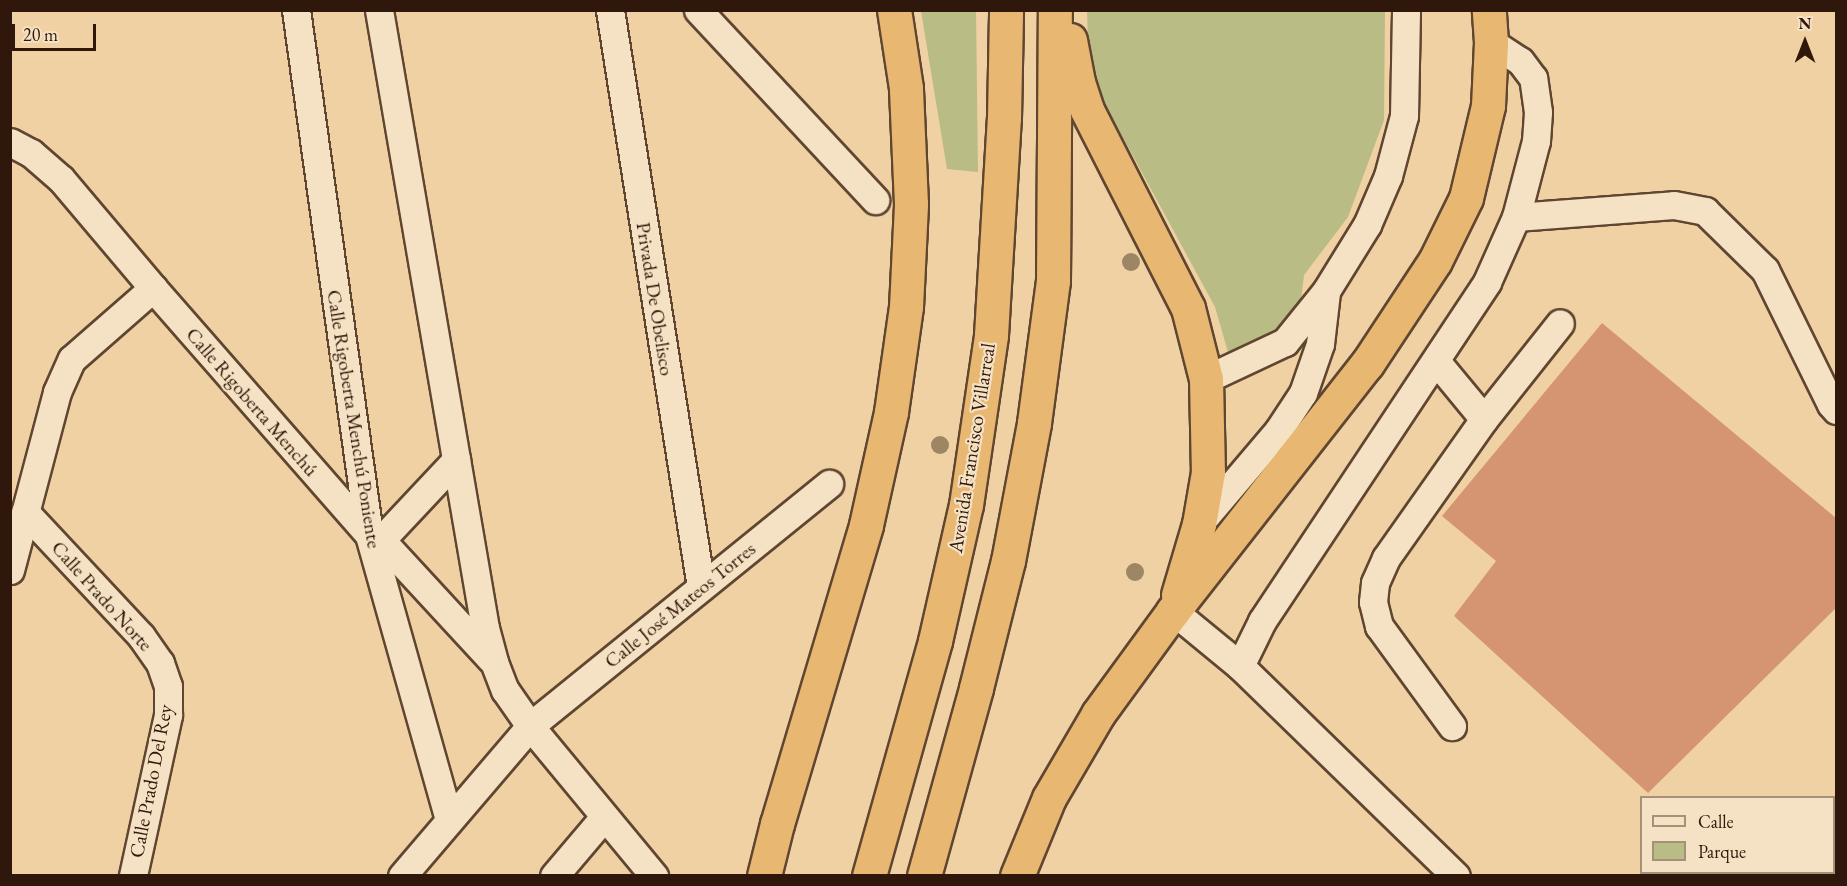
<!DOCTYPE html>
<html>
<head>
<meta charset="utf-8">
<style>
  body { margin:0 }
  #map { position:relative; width:1847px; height:886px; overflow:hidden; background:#efd1a3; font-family:"EB Garamond",serif }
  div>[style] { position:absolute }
  .green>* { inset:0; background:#b9bc85 }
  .building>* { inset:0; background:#d69572 }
  .roads { filter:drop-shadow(2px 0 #604631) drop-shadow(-2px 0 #604631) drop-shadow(0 2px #604631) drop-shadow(0 -2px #604631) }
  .minor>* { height:27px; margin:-13.5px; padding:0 13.5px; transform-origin:13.5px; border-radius:13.5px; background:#f5e1c3 }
  .highway>* { height:33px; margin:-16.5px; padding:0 16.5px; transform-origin:16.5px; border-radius:16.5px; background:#e8b872 }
  .trees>* { width:18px; height:18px; margin:-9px; border-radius:50%; background:#9c8664 }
  span { translate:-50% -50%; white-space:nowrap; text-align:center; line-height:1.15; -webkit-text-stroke:4.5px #f5e1c3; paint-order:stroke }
  .street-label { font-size:20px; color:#30170b }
  .frame { position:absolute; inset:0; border:12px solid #30170b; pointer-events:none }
  .legend { position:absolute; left:1640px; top:796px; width:195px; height:78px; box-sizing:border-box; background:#f5e1c3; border:2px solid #a69079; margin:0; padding:8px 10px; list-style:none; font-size:18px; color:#30170b }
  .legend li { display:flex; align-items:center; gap:12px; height:30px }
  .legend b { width:30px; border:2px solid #a69079 }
  .north { position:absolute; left:1775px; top:12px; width:60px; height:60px; -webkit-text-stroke:4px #f5e1c3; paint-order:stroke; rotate:0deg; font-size:16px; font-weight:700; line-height:24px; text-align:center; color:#30170b }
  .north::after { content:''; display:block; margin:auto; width:21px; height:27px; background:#30170b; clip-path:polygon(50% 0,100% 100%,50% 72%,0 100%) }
  .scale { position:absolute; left:12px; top:24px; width:84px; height:27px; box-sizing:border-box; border:3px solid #30170b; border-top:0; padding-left:8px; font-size:18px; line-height:21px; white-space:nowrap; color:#30170b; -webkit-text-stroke:4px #f5e1c3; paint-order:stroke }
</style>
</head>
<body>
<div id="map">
  <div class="green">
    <div style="clip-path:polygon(921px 11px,976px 11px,978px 172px,947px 169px)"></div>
    <div style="clip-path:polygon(1087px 11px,1385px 11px,1384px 120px,1348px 217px,1304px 275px,1299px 317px,1249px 360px,1228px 352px,1215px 307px,1089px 75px)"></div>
  </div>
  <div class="building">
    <div style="clip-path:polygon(1602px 323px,1836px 518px,1836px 608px,1648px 793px,1454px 616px,1496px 561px,1442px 516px)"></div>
  </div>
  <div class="roads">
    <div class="minor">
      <div style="left:296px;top:10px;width:530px;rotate:82.08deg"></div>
      <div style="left:369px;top:535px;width:295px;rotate:74.3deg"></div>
      <div style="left:379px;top:10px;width:627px;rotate:80.27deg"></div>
      <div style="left:485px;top:628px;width:35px;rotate:75deg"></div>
      <div style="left:494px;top:662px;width:30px;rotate:69deg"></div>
      <div style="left:505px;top:690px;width:44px;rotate:55.2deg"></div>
      <div style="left:530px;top:726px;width:195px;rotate:50.4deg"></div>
      <div style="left:610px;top:10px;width:584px;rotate:81.04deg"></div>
      <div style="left:698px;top:10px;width:260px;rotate:47deg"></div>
      <div style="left:10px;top:142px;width:24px;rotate:28deg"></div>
      <div style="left:31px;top:153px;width:40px;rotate:41deg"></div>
      <div style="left:61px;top:179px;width:143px;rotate:49.8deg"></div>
      <div style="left:153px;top:288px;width:328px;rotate:48.8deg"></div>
      <div style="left:369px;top:535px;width:13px;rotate:23deg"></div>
      <div style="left:381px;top:540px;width:162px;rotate:47.3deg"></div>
      <div style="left:1516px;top:217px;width:158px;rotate:-4.3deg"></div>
      <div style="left:1674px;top:205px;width:32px;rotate:11deg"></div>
      <div style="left:1705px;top:211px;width:84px;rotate:44.5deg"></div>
      <div style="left:1765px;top:270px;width:149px;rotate:63.8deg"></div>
      <div style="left:1831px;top:404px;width:8px;rotate:50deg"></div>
      <div style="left:1436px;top:361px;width:75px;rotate:50.4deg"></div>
      <div style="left:1484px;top:419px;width:170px;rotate:125.2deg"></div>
      <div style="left:1386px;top:558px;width:27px;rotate:114deg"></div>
      <div style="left:1375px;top:583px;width:19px;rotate:96deg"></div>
      <div style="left:1373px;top:602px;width:25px;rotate:76deg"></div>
      <div style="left:1379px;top:626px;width:124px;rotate:53.9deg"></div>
      <div style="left:1206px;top:379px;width:87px;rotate:-25.1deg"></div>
      <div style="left:1285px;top:342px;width:65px;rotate:-51.2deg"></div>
      <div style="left:1326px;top:291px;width:78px;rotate:-58.2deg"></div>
      <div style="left:1367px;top:225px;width:53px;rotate:-66.8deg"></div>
      <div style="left:1388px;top:176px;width:62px;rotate:-75.1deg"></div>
      <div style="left:1404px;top:116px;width:106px;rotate:-88.9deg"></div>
      <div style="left:1484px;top:419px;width:122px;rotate:-51.6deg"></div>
      <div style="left:25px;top:512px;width:170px;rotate:46.9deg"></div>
      <div style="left:141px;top:636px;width:33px;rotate:55deg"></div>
      <div style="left:160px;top:663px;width:24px;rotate:71deg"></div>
      <div style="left:168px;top:686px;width:29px;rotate:90deg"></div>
      <div style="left:168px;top:715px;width:165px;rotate:102.3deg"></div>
      <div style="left:1199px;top:524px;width:122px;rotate:-49.7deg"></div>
      <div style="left:1278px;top:431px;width:45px;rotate:-56.7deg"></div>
      <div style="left:1303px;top:393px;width:52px;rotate:-70.9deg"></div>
      <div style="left:1320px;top:344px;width:52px;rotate:-83.4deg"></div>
      <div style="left:381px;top:540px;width:110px;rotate:-46.8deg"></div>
      <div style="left:10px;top:570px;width:184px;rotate:-75.2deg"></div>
      <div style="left:57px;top:392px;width:36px;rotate:-66deg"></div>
      <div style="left:72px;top:359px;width:108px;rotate:-41.2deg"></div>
      <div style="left:1173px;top:611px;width:87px;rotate:39.4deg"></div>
      <div style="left:1240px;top:666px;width:301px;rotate:44.2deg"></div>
      <div style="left:1240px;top:666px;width:50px;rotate:-63.9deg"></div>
      <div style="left:1262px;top:621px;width:407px;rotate:-56.4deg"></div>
      <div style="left:1487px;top:282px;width:71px;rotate:-66deg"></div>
      <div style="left:1516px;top:217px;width:79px;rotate:-75.3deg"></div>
      <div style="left:1536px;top:141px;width:29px;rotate:-86deg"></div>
      <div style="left:1538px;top:112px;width:34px;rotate:-98deg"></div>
      <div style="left:1533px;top:78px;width:21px;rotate:-127deg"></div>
      <div style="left:1520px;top:61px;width:35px;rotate:-147deg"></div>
      <div style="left:402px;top:876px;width:197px;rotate:-49.5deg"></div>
      <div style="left:530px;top:726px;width:385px;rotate:-39deg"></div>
      <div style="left:554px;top:876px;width:77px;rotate:-49.7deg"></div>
    </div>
    <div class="highway">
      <div style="left:1070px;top:40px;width:43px;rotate:79.2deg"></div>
      <div style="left:1078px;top:82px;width:29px;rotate:72deg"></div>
      <div style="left:1087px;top:110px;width:222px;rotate:63deg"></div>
      <div style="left:1188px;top:308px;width:73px;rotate:75.8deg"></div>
      <div style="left:1206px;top:379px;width:93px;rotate:88.8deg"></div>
      <div style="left:1208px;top:472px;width:53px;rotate:99.8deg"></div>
      <div style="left:1199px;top:524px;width:74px;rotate:106.5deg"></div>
      <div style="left:764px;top:876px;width:54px;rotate:-76deg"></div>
      <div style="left:777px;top:824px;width:312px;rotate:-73.4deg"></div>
      <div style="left:866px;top:525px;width:116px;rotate:-77.5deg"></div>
      <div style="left:891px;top:412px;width:106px;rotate:-81.9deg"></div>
      <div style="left:906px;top:307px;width:103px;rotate:-87.2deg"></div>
      <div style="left:911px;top:204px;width:116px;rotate:-92.5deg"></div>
      <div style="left:906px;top:88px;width:79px;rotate:-98.7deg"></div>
      <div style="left:869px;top:876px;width:244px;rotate:-74.3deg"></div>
      <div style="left:935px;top:641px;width:139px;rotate:-77.2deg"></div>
      <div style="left:966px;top:505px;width:172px;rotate:-81.6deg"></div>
      <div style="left:991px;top:335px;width:217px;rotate:-86.6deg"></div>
      <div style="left:1004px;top:118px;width:108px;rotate:-88.9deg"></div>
      <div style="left:924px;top:876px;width:195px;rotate:-74.5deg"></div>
      <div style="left:976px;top:688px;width:131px;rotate:-75.9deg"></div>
      <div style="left:1008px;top:561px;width:140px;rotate:-79.3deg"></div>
      <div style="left:1034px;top:423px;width:143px;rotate:-82.4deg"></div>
      <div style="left:1053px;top:281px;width:271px;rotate:-89.6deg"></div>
      <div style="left:1017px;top:876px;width:84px;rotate:-67.7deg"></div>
      <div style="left:1049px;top:798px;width:97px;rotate:-59.7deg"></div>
      <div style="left:1098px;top:714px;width:127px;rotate:-53.9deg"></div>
      <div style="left:1173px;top:611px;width:314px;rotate:-51.9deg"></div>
      <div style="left:1367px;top:364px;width:123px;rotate:-56.6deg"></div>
      <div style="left:1435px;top:261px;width:70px;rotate:-63.8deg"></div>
      <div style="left:1466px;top:198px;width:95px;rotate:-76.6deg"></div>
      <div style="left:1488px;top:106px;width:64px;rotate:-87.3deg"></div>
      <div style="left:1491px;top:42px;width:32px;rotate:-94deg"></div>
    </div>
  </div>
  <div class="trees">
    <div style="left:1131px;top:262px"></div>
    <div style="left:940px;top:445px"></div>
    <div style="left:1135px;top:572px"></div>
  </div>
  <div class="street-label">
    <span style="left:655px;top:299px;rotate:81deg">Privada De Obelisco</span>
    <span style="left:252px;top:402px;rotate:49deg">Calle Rigoberta Menchú</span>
    <span style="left:354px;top:419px;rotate:81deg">Calle Rigoberta Menchú Poniente</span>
    <span style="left:972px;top:448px;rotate:-81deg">Avenida Francisco Villarreal</span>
    <span style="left:102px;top:596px;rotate:48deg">Calle Prado Norte</span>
    <span style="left:680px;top:605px;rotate:-39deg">Calle José Mateos Torres</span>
    <span style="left:151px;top:781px;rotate:-79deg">Calle Prado Del Rey</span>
  </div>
  <div class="frame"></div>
  <ul class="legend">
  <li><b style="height:8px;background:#f5e1c3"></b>Calle</li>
  <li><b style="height:16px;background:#b9bc85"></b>Parque</li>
  </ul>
  <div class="north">N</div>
  <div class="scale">20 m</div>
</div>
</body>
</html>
